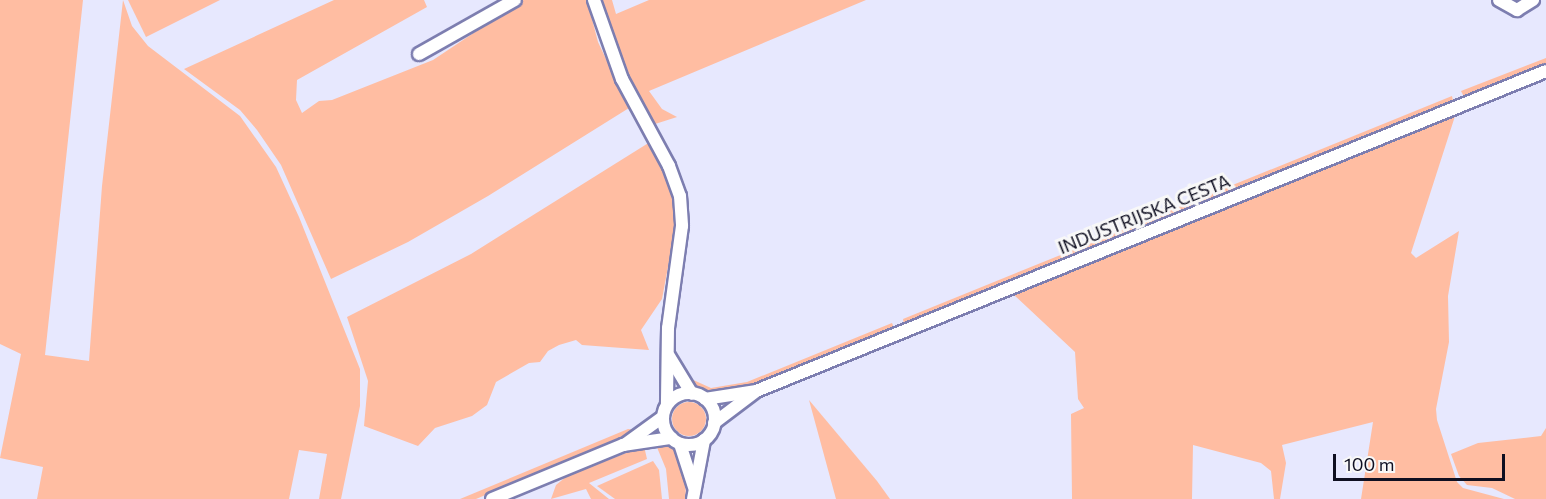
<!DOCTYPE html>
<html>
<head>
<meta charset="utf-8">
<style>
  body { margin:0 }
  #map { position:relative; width:1546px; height:499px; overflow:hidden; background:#e7e8fe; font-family:Commissioner,sans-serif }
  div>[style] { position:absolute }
  .green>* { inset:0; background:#ffbda2 }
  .round { border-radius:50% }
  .roads { filter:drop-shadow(2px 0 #7d7eb0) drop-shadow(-2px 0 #7d7eb0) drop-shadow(0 2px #7d7eb0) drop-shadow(0 -2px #7d7eb0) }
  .minor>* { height:12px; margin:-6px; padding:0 6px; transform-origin:6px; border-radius:6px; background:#fff }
  .minor>.ring { margin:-6px; padding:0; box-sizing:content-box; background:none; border:12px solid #fff; border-radius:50% }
  span { translate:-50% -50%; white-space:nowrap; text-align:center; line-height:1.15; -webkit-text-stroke:6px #f8f8f8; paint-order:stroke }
  .street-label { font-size:18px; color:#0f0f21 }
  .scale { position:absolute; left:1333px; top:454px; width:172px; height:27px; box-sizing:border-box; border:3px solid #0f0f21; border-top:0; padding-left:8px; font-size:18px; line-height:21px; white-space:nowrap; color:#0f0f21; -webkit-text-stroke:4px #f8f8f8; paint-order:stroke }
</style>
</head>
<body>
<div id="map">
  <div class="green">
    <div style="clip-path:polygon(0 0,83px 0,45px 355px,89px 361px,102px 186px,123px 0,132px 26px,148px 46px,240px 116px,276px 167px,299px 217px,360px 369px,360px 406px,341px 499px,319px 499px,327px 454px,299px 450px,289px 499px,37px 499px,43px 467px,0 458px,21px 354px,0 344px)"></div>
    <div style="clip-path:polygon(128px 0,220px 0,146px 37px)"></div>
    <div style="clip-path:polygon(334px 0,424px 0,427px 7px,297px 80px,296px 100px,302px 113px,319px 101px,332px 100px,433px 60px,523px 0,587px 0,598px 42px,629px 108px,488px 196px,408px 242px,331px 279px,281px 165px,257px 130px,240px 110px,184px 69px)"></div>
    <div style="clip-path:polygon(599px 0,612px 0,616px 14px,649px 0,866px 0,649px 91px,662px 109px,677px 117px,652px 125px,628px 81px)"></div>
    <div style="clip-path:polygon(1546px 58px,1546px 64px,1464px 97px,1461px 91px)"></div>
    <div style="clip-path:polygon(1452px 96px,1453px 101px,904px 324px,903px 319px)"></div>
    <div style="clip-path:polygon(1456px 113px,1411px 253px,1416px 258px,1459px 231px,1448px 296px,1449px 342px,1436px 409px,1437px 420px,1457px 482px,1463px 488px,1504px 499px,1361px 499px,1373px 422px,1282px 445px,1286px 463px,1280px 499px,1274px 499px,1271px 471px,1261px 463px,1193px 445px,1192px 499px,1072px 499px,1071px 414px,1084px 408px,1078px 399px,1075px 352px,1013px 294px)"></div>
    <div style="clip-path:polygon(650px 142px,674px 194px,677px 219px,662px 299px,641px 330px,649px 350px,582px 345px,576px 340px,559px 345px,548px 351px,540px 362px,529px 363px,496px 382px,487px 405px,472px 416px,435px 428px,418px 446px,364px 426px,368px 381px,347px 317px,471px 254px)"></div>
    <div style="clip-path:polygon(892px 323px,894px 328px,736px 391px,710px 394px,695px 388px,689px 378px,711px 388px,747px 382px)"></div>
    <div style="clip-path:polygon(809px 400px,877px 481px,890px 499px,836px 499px)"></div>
    <div class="round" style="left:672px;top:402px;width:34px;height:34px"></div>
    <div style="clip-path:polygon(1546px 428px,1546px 499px,1515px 499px,1492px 488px,1467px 485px,1459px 476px,1451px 454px,1478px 443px,1541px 436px)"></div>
    <div style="clip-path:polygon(628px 429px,637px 430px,476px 499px,460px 499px)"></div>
    <div style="clip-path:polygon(656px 445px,668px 445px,677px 451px,685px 473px,686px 499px,669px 499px,666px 469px)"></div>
    <div style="clip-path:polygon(644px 446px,647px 459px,589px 483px,609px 499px,591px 499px,586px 489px,551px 499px,556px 485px,567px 476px)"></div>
    <div style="clip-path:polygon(653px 461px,659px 470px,662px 499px,615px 499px,597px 486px)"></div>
  </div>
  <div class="roads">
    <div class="minor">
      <div style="left:594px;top:0;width:84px;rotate:70.5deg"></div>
      <div style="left:622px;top:79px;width:99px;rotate:61.6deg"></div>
      <div style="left:669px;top:166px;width:32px;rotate:70deg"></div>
      <div style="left:680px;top:196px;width:30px;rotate:86deg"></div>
      <div style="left:682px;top:226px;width:103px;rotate:97.8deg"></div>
      <div style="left:668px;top:328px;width:76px;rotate:90.8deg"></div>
      <div style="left:1499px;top:0;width:21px;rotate:29deg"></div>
      <div style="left:1517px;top:10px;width:19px;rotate:-32deg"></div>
      <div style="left:419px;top:54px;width:110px;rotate:-29.4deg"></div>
      <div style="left:669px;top:356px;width:44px;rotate:58.8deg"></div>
      <div class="ring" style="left:663px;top:393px;width:40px;height:40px"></div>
      <div style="left:705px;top:399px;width:52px;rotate:-8.9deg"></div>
      <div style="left:756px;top:391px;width:852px;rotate:-22.05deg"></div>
      <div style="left:714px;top:423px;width:51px;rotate:-37.1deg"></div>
      <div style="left:680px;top:444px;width:45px;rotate:72deg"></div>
      <div style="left:624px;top:445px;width:48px;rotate:-35.7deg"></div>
      <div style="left:492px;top:499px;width:142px;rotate:-22.4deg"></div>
      <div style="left:623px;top:445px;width:49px;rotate:-8.3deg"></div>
      <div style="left:693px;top:499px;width:60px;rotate:-79.4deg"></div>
    </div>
  </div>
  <div class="street-label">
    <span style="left:1144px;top:214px;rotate:-22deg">INDUSTRIJSKA CESTA</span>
  </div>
  <div class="scale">100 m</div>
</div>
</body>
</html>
